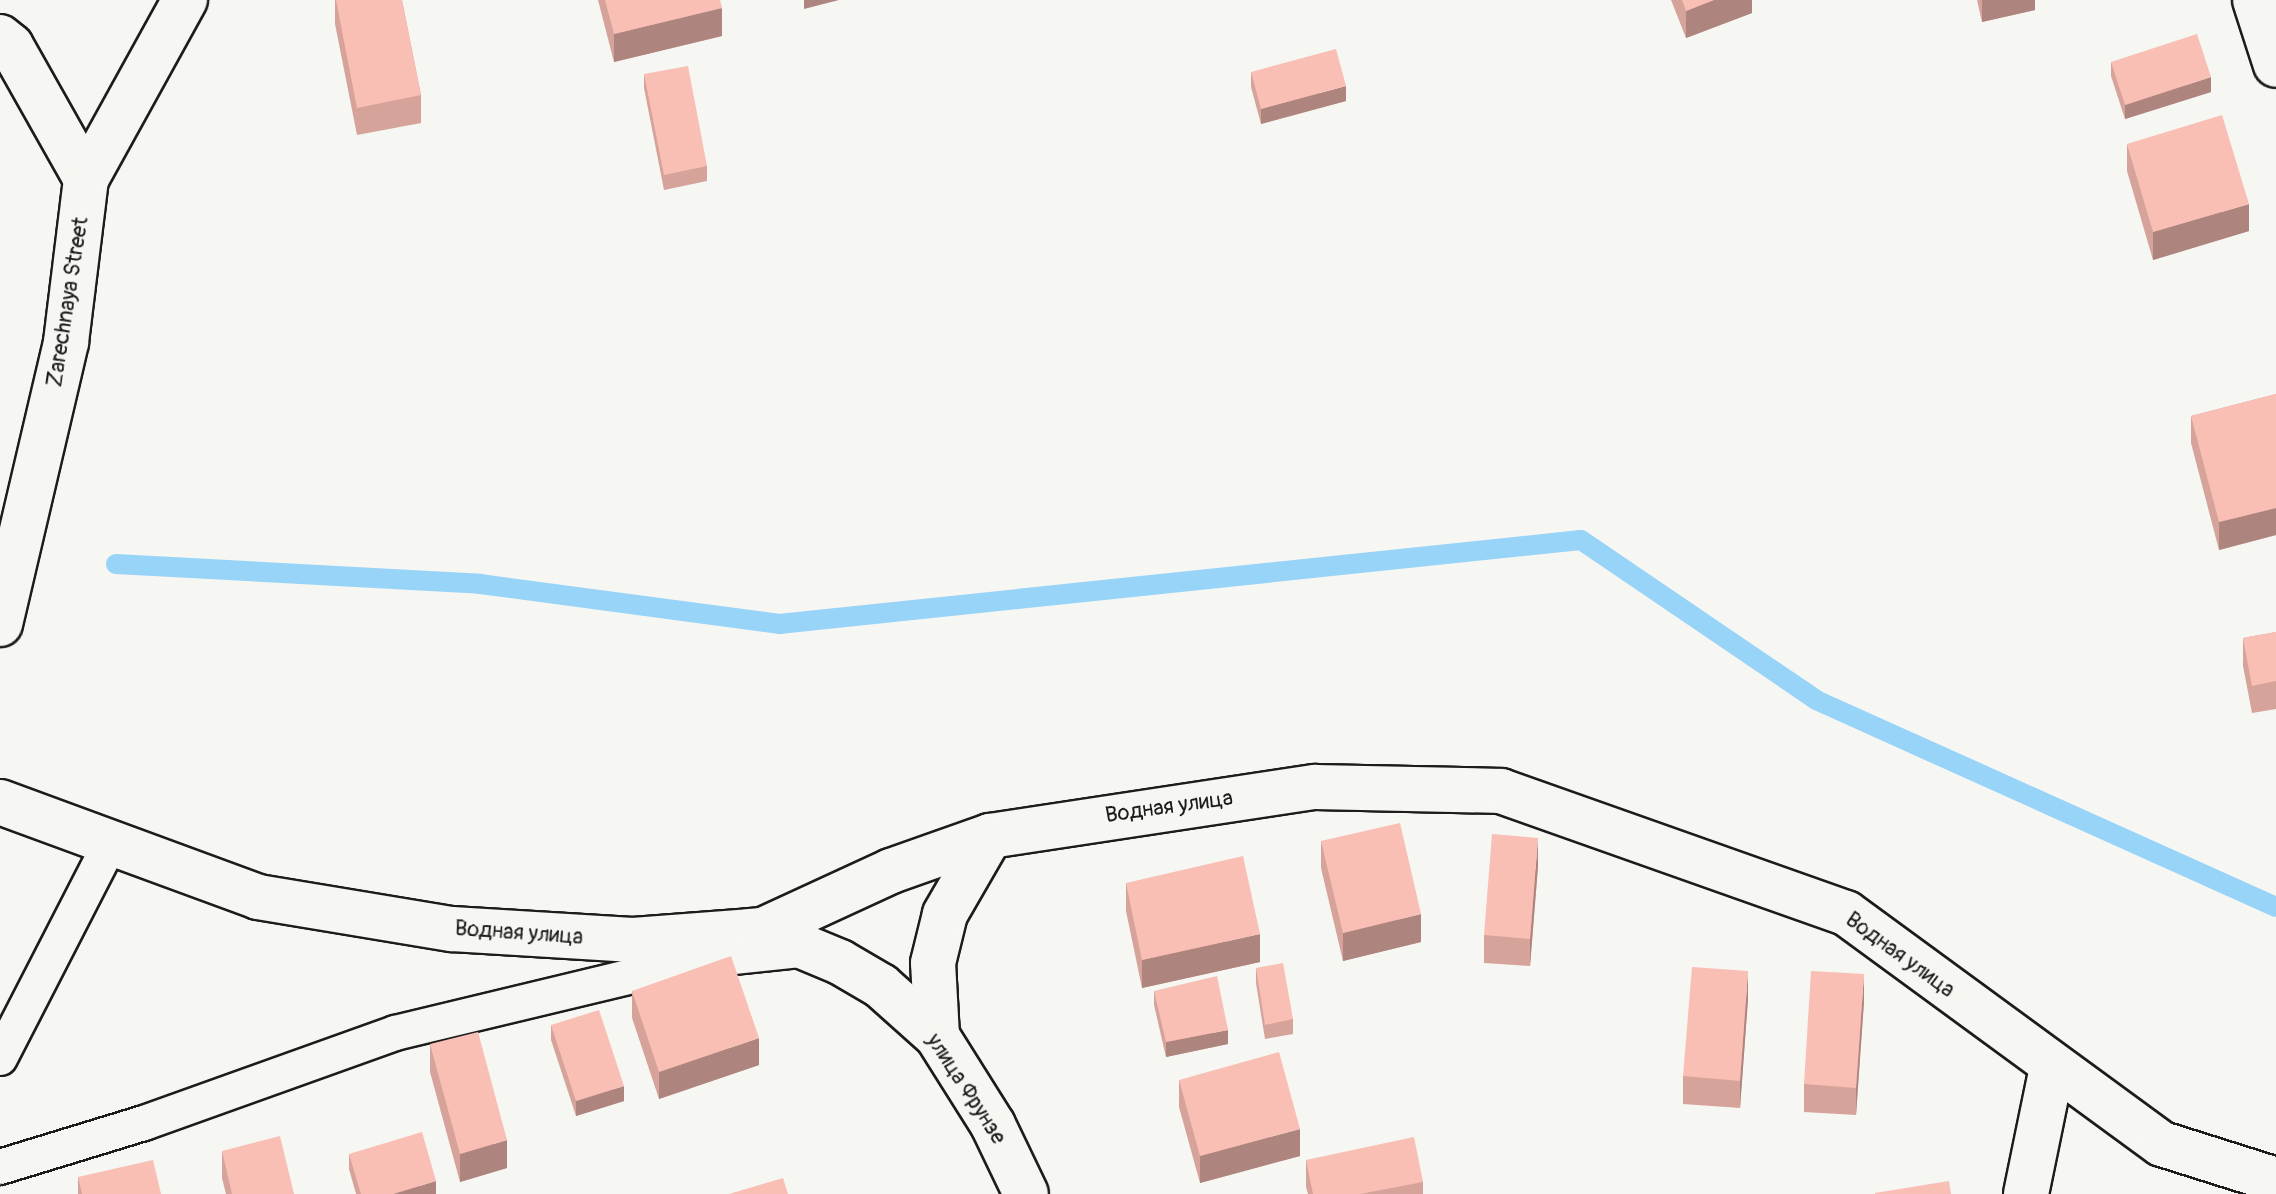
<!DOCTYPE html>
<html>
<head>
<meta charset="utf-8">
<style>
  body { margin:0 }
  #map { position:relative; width:2276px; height:1194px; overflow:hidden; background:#f6f6f2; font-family:Pangolin,sans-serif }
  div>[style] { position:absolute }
  .stream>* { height:20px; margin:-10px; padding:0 10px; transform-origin:10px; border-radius:10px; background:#98d3f8 }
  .roads { filter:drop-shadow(2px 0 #1c1c1c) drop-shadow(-2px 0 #1c1c1c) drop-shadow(0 2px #1c1c1c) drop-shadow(0 -2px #1c1c1c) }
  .lane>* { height:34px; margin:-17px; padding:0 17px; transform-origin:17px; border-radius:17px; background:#f6f6f2 }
  .street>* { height:44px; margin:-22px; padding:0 22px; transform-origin:22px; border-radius:22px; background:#f6f6f2 }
  .secondary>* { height:44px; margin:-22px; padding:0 22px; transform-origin:22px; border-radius:22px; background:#f6f6f2 }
  .wall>* { inset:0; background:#d6a39b }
  .shaded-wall>* { inset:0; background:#ae857e }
  .building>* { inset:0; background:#f9beb4 }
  span { translate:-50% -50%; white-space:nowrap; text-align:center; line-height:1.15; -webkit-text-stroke:7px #f6f6f2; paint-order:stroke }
  .street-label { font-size:22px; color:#1c1c1c }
</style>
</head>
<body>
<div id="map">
  <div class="stream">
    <div style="left:116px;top:564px;width:365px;rotate:3.1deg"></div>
    <div style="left:480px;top:584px;width:302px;rotate:7.6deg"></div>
    <div style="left:779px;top:624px;width:806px;rotate:-5.98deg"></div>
    <div style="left:1581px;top:540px;width:284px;rotate:34.2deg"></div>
    <div style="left:1816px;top:700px;width:504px;rotate:24.23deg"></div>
  </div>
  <div class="roads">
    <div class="lane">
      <div style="left:0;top:1058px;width:245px;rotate:-62.8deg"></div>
      <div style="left:0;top:1167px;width:151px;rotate:-17deg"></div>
      <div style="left:144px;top:1123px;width:267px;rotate:-19.7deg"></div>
      <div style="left:395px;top:1033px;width:309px;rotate:-13.5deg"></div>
      <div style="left:696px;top:961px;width:116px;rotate:-6deg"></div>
    </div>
    <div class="street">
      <div style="left:2255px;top:0;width:68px;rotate:72.1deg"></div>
      <div style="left:0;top:802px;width:275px;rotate:20.2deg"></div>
      <div style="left:258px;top:897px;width:197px;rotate:9.4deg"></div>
      <div style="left:452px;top:929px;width:181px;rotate:3.5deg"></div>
      <div style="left:633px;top:940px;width:130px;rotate:-4.4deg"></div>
      <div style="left:763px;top:930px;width:141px;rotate:-24.7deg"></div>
      <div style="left:891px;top:871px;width:105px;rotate:-19.5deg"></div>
      <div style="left:990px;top:836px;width:329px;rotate:-8.6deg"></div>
      <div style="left:1315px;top:787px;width:186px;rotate:1.2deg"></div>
      <div style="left:1501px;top:791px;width:366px;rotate:19.5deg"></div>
      <div style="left:1846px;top:913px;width:391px;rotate:36.2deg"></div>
      <div style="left:2162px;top:1144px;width:120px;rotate:17.5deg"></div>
      <div style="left:763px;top:930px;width:83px;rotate:22.6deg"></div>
      <div style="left:840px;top:962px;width:48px;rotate:30.3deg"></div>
      <div style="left:881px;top:986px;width:75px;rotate:41.8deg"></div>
      <div style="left:937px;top:1036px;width:105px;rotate:57.8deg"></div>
      <div style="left:993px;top:1125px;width:76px;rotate:64.4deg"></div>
      <div style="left:937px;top:1036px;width:73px;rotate:-93.1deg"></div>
      <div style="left:933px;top:963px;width:50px;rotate:-76.2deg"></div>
      <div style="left:945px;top:914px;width:90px;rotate:-60deg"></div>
      <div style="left:2026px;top:1194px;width:130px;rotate:-78.4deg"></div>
    </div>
    <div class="secondary">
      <div style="left:0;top:37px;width:14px;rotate:39deg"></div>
      <div style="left:11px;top:46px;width:153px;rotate:60.6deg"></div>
      <div style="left:0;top:624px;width:290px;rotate:-76.8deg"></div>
      <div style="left:66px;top:342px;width:164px;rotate:-83deg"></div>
      <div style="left:86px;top:179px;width:205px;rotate:-61.1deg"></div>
    </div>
  </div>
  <div class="wall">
    <div style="clip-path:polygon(335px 0,402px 0,421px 95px,421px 123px,357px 135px,335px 24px)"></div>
    <div style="clip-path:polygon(598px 0,720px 0,722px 36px,614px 62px)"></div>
    <div style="clip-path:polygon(1671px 0,1752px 0,1752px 13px,1686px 38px)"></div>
    <div style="clip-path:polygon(1977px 0,2035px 0,2035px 10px,1982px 22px)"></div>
    <div style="clip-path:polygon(2111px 62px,2211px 92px,2125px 119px,2111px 76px)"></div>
    <div style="clip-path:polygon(1251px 72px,1346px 101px,1261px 124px,1251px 87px)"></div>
    <div style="clip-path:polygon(644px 74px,707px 166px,707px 181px,664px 190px,644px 88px)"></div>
    <div style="clip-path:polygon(2127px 144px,2249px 231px,2153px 260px,2127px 171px)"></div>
    <div style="clip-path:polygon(2276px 394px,2276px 535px,2219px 550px,2191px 443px,2191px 416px)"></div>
    <div style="clip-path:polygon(2276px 632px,2276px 709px,2252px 713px,2243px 666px,2243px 638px)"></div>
    <div style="clip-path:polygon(1321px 841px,1421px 942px,1343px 961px,1321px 868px)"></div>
    <div style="clip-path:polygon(1538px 866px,1530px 966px,1484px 963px,1484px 935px)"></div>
    <div style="clip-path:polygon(1126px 883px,1260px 962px,1142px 988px,1126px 911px)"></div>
    <div style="clip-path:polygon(1256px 968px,1293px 1019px,1293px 1034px,1265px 1039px,1256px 983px)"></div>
    <div style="clip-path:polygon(632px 991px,759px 1065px,659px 1099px,632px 1018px)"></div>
    <div style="clip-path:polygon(1154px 991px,1228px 1044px,1166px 1057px,1154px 1005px)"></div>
    <div style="clip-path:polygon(1748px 999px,1740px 1108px,1683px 1104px,1683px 1076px)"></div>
    <div style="clip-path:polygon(1864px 1001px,1856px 1115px,1804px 1112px,1804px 1084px)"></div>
    <div style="clip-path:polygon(551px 1025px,624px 1101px,576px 1116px,551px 1040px)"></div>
    <div style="clip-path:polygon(430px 1044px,507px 1168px,460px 1182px,430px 1072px)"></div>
    <div style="clip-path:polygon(1179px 1080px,1300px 1156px,1200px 1183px,1179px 1107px)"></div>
    <div style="clip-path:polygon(222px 1151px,294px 1194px,226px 1194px,222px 1178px)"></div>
    <div style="clip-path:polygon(349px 1154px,436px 1194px,356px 1194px,349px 1169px)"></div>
    <div style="clip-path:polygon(1306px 1160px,1423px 1182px,1423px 1194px,1308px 1194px,1306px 1187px)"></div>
    <div style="clip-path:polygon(78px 1177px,161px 1194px,78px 1194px)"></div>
  </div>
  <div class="shaded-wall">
    <div style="clip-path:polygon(804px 0,839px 0,804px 9px)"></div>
    <div style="clip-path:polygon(1714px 0,1752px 0,1752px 13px,1686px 38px,1686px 11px)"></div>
    <div style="clip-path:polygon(1982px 0,2035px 0,2035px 10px,1982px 22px)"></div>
    <div style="clip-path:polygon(722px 8px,722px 36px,614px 62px,614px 34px)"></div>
    <div style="clip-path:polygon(2211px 77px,2211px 92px,2125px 119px,2125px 105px)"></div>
    <div style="clip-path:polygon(1346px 86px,1346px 101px,1261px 124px,1261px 109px)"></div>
    <div style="clip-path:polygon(2249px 204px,2249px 231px,2153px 260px,2153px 232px)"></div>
    <div style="clip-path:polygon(2276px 508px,2276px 535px,2219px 550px,2219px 522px)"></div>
    <div style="clip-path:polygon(1538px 838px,1538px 866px,1530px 966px,1530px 939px)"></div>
    <div style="clip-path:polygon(1421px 914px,1421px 942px,1343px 961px,1343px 933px)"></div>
    <div style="clip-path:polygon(1260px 934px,1260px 962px,1142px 988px,1142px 960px)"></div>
    <div style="clip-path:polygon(1748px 971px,1748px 999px,1740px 1108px,1740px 1081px)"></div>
    <div style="clip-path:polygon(1864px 974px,1864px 1001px,1856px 1115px,1856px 1088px)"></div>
    <div style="clip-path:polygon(1228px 1030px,1228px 1044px,1166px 1057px,1166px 1042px)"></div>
    <div style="clip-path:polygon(759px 1038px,759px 1065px,659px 1099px,659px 1072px)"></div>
    <div style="clip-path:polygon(624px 1086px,624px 1101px,576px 1116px,576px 1101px)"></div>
    <div style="clip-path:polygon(1300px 1129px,1300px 1156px,1200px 1183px,1200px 1156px)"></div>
    <div style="clip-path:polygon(507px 1140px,507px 1168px,460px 1182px,460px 1154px)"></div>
    <div style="clip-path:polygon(436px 1181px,436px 1194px,393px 1194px)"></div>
  </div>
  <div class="building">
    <div style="clip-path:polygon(336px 0,402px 0,421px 95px,357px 108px)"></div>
    <div style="clip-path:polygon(605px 0,720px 0,722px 8px,614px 34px)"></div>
    <div style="clip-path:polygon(1682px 0,1714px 0,1686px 11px)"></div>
    <div style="clip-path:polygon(2197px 34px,2211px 77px,2125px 105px,2111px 62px)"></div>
    <div style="clip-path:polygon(1336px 49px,1346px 86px,1261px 109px,1251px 72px)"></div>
    <div style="clip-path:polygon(688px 66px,707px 166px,664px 175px,644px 74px)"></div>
    <div style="clip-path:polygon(2222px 115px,2249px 204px,2153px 232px,2127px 144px)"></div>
    <div style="clip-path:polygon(2276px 394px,2276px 508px,2219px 522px,2191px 416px)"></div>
    <div style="clip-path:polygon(2276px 632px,2276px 681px,2252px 686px,2243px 638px)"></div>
    <div style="clip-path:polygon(1400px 823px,1421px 914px,1343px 933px,1321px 841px)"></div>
    <div style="clip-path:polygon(1492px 834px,1538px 838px,1530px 939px,1484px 935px)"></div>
    <div style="clip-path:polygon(1243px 856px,1260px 934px,1142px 960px,1126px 883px)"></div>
    <div style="clip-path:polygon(731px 956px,759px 1038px,659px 1072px,632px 991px)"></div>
    <div style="clip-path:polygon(1283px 963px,1293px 1019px,1265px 1025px,1256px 968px)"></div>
    <div style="clip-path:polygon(1692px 967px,1748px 971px,1740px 1081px,1683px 1076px)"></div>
    <div style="clip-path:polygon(1811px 971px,1864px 974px,1856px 1088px,1804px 1084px)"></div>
    <div style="clip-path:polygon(1217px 976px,1228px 1030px,1166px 1042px,1154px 991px)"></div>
    <div style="clip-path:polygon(599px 1010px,624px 1086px,576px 1101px,551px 1025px)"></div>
    <div style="clip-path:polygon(478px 1032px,507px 1140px,460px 1154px,430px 1044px)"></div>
    <div style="clip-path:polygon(1279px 1052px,1300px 1129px,1200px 1156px,1179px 1080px)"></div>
    <div style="clip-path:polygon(422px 1132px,436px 1181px,393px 1194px,361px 1194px,349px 1154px)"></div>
    <div style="clip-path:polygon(280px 1136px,294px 1194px,232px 1194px,222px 1151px)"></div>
    <div style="clip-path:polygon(1414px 1137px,1423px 1182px,1360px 1194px,1313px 1194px,1306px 1160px)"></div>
    <div style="clip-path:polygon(153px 1160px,161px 1194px,82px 1194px,78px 1177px)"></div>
    <div style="clip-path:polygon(783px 1178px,788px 1194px,729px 1194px)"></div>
    <div style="clip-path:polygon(1949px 1181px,1951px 1194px,1875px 1194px,1875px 1193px)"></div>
  </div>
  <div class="street-label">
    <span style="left:68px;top:302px;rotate:-81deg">Zarechnaya Street</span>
    <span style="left:1169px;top:807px;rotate:-8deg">Водная улица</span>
    <span style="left:519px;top:933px;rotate:4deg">Водная улица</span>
    <span style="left:1900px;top:955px;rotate:36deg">Водная улица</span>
    <span style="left:966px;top:1089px;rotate:57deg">улица Фрунзе</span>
  </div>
</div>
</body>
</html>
